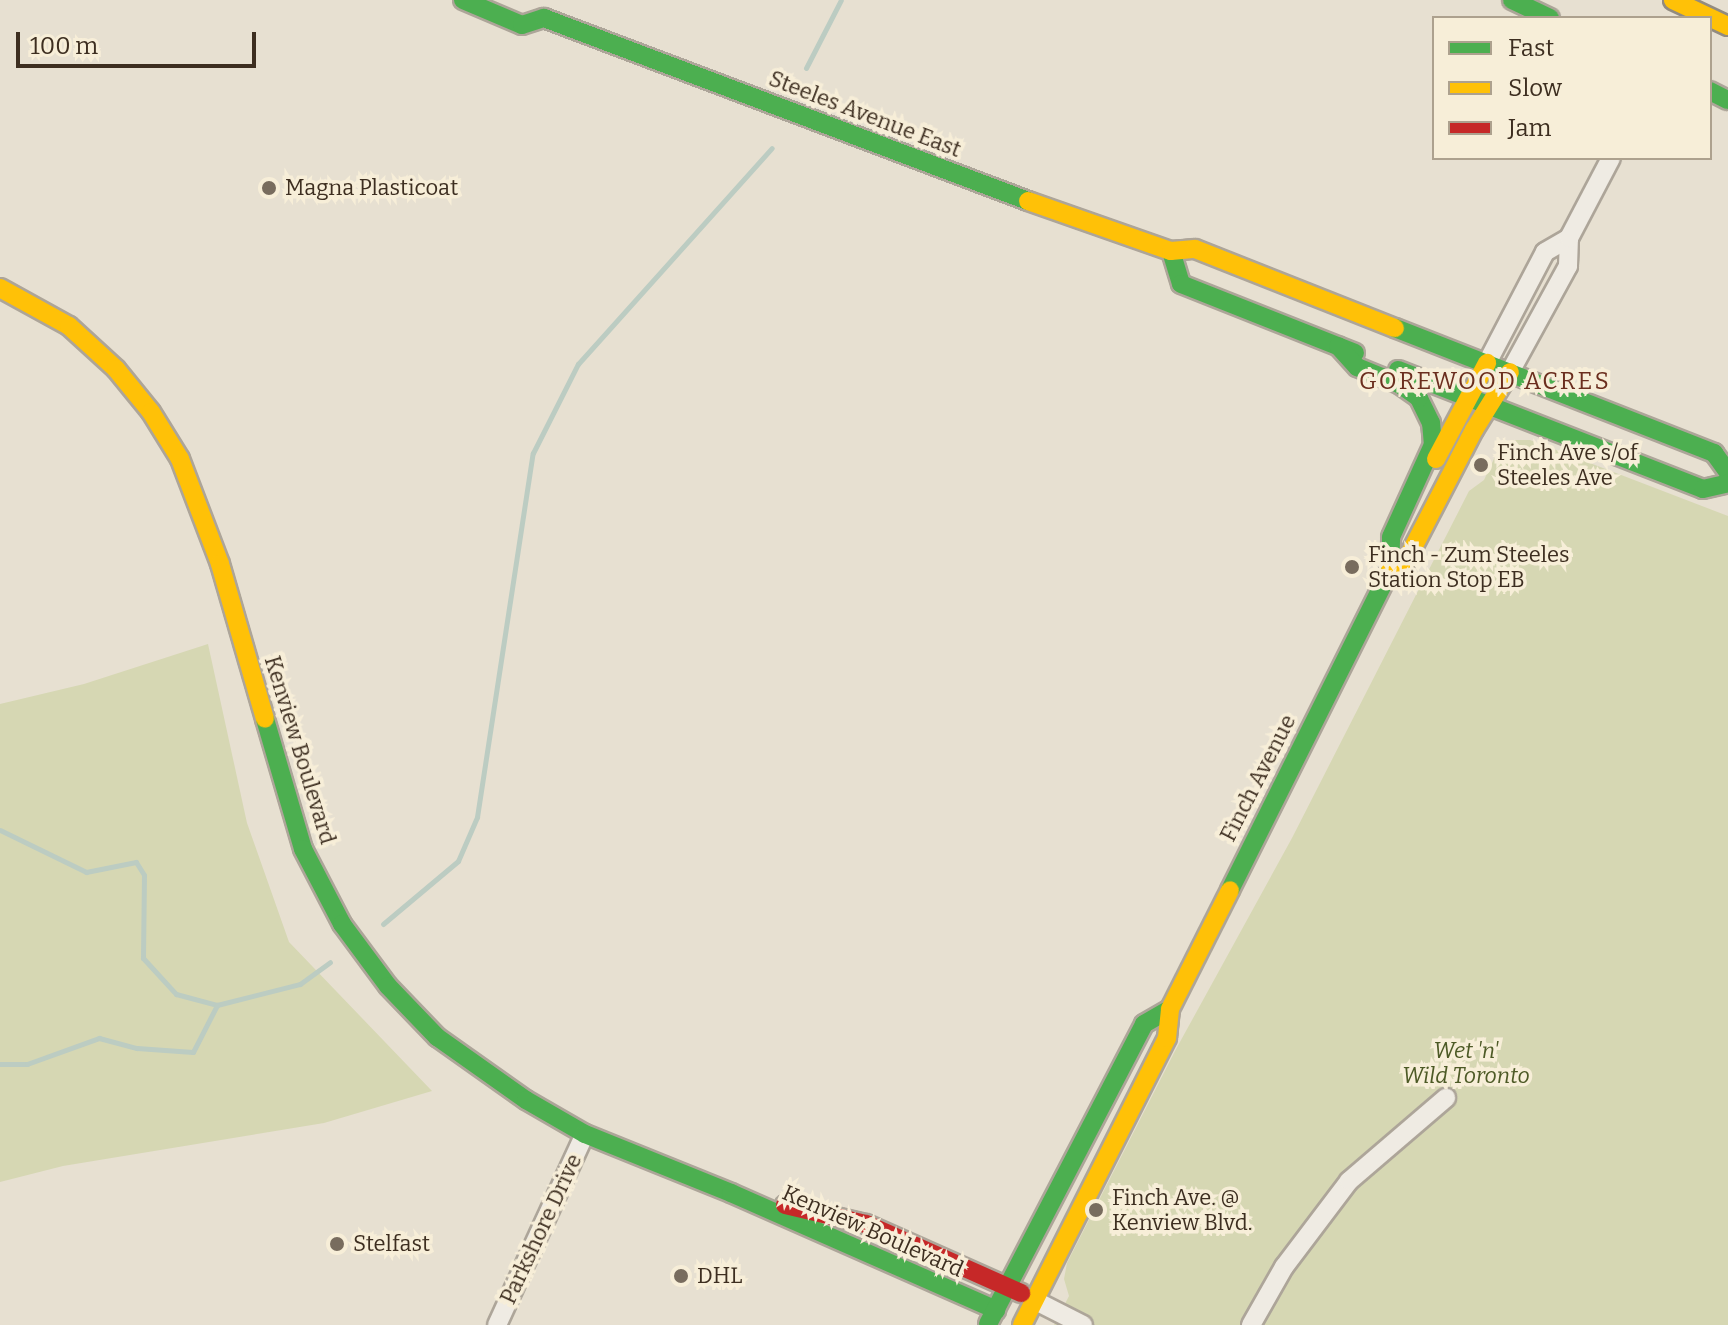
<!DOCTYPE html>
<html>
<head>
<meta charset="utf-8">
<style>
  body { margin:0 }
  #map { position:relative; width:1728px; height:1325px; overflow:hidden; background:#e7e0d1; font-family:Bitter,serif }
  div>[style] { position:absolute }
  .green>* { inset:0; background:#d6d7b3 }
  .stream>* { height:5px; margin:-2.5px; padding:0 2.5px; transform-origin:2.5px; border-radius:2.5px; background:#bcccc2 }
  .roads { filter:drop-shadow(2px 0 #ada599) drop-shadow(-2px 0 #ada599) drop-shadow(0 2px #ada599) drop-shadow(0 -2px #ada599) }
  .street>* { height:18px; margin:-9px; padding:0 9px; transform-origin:9px; border-radius:9px; background:#efebe3 }
  .fast>* { height:18px; margin:-9px; padding:0 9px; transform-origin:9px; border-radius:9px; background:#4caf50 }
  .slow>* { height:18px; margin:-9px; padding:0 9px; transform-origin:9px; border-radius:9px; background:#ffc107 }
  .jam>* { height:18px; margin:-9px; padding:0 9px; transform-origin:9px; border-radius:9px; background:#c62828 }
  .bridges { filter:drop-shadow(2px 0 #928b80) drop-shadow(-2px 0 #928b80) drop-shadow(0 2px #928b80) drop-shadow(0 -2px #928b80) }
  .slow-bridge>* { height:18px; margin:-9px; padding:0 9px; transform-origin:9px; border-radius:9px; background:#ffc107 }
  .dots>* { width:22px; height:22px; translate:-50% -50%; box-sizing:border-box; border:4px solid #f7eed8; border-radius:50% }
  span { translate:-50% -50%; white-space:nowrap; text-align:center; line-height:1.15; -webkit-text-stroke:7px #f7eed8; paint-order:stroke }
  .street-label { font-size:22px; color:#3d2e20 }
  .poi-label { font-size:22px; color:#3d2e20 }
  .left { translate:0 -50%; text-align:left }
  .park-label { font-size:22px; color:#4d5a26; font-style:italic }
  .neighbourhood-label { font-size:24px; color:#6b2e1e; letter-spacing:2px }
  .legend { position:absolute; left:1432px; top:16px; width:280px; height:144px; box-sizing:border-box; background:#f7eed8; border:2px solid #ada18e; margin:0; padding:10px 14px; list-style:none; font-size:24px; color:#3d2e20 }
  .legend li { display:flex; align-items:center; gap:16px; height:40px }
  .legend b { width:40px; border:2px solid #ada18e }
  .scale { position:absolute; left:16px; top:32px; width:240px; height:36px; box-sizing:border-box; border:4px solid #3d2e20; border-top:0; padding-left:10px; font-size:24px; line-height:28px; white-space:nowrap; color:#3d2e20; -webkit-text-stroke:6px #f7eed8; paint-order:stroke }
</style>
</head>
<body>
<div id="map">
  <div class="green">
    <div style="clip-path:polygon(1512px 440px,1530px 440px,1728px 516px,1728px 1325px,1054px 1325px,1069px 1296px,1064px 1279px,1067px 1263px,1175px 1051px,1292px 838px,1469px 491px,1484px 480px,1501px 444px)"></div>
    <div style="clip-path:polygon(208px 644px,247px 823px,289px 942px,432px 1091px,324px 1123px,63px 1166px,0 1182px,0 704px,84px 684px)"></div>
  </div>
  <div class="stream">
    <div style="left:806px;top:68px;width:76px;rotate:-62.8deg"></div>
    <div style="left:0;top:830px;width:96px;rotate:26deg"></div>
    <div style="left:86px;top:872px;width:51px;rotate:-11.3deg"></div>
    <div style="left:136px;top:862px;width:15px;rotate:58deg"></div>
    <div style="left:144px;top:875px;width:83px;rotate:90.7deg"></div>
    <div style="left:143px;top:958px;width:49px;rotate:47.5deg"></div>
    <div style="left:176px;top:994px;width:42px;rotate:15deg"></div>
    <div style="left:217px;top:1005px;width:86px;rotate:-14.2deg"></div>
    <div style="left:300px;top:984px;width:37px;rotate:-36deg"></div>
    <div style="left:383px;top:924px;width:98px;rotate:-40deg"></div>
    <div style="left:458px;top:861px;width:48px;rotate:-66.6deg"></div>
    <div style="left:477px;top:817px;width:368px;rotate:-81.3deg"></div>
    <div style="left:533px;top:453px;width:100px;rotate:-63.2deg"></div>
    <div style="left:578px;top:364px;width:290px;rotate:-48.1deg"></div>
    <div style="left:0;top:1064px;width:27px"></div>
    <div style="left:27px;top:1064px;width:77px;rotate:-19.9deg"></div>
    <div style="left:99px;top:1038px;width:39px;rotate:15deg"></div>
    <div style="left:137px;top:1048px;width:56px;rotate:4.1deg"></div>
    <div style="left:193px;top:1052px;width:53px;rotate:-62.9deg"></div>
  </div>
  <div class="roads">
    <div class="street">
      <div style="left:1487px;top:363px;width:125px;rotate:-62.4deg"></div>
      <div style="left:1545px;top:252px;width:28px;rotate:-30deg"></div>
      <div style="left:1510px;top:372px;width:121px;rotate:-61.3deg"></div>
      <div style="left:1568px;top:266px;width:28px;rotate:-88deg"></div>
      <div style="left:1569px;top:238px;width:90px;rotate:-62.3deg"></div>
      <div style="left:1034px;top:1300px;width:55px;rotate:27deg"></div>
      <div style="left:497px;top:1325px;width:210px;rotate:-65.3deg"></div>
      <div style="left:1251px;top:1325px;width:67px;rotate:-60.4deg"></div>
      <div style="left:1284px;top:1267px;width:108px;rotate:-52.9deg"></div>
      <div style="left:1349px;top:1181px;width:128px;rotate:-40.6deg"></div>
    </div>
    <div class="fast">
      <div style="left:463px;top:0;width:64px;rotate:23deg"></div>
      <div style="left:522px;top:25px;width:23px;rotate:-18deg"></div>
      <div style="left:544px;top:18px;width:517px;rotate:20.71deg"></div>
      <div style="left:1512px;top:0;width:42px;rotate:25.3deg"></div>
      <div style="left:1710px;top:91px;width:20px;rotate:27deg"></div>
      <div style="left:1171px;top:251px;width:34px;rotate:73deg"></div>
      <div style="left:1181px;top:284px;width:187px;rotate:21.6deg"></div>
      <div style="left:1395px;top:328px;width:343px;rotate:21.4deg"></div>
      <div style="left:1714px;top:453px;width:24px;rotate:54deg"></div>
      <div style="left:1398px;top:370px;width:327px;rotate:21.3deg"></div>
      <div style="left:1703px;top:489px;width:26px;rotate:-13deg"></div>
      <div style="left:265px;top:719px;width:135px;rotate:73.7deg"></div>
      <div style="left:303px;top:849px;width:85px;rotate:62.5deg"></div>
      <div style="left:342px;top:924px;width:77px;rotate:53.4deg"></div>
      <div style="left:388px;top:986px;width:71px;rotate:46.1deg"></div>
      <div style="left:437px;top:1037px;width:109px;rotate:35.3deg"></div>
      <div style="left:526px;top:1100px;width:68px;rotate:30deg"></div>
      <div style="left:585px;top:1134px;width:157px;rotate:22deg"></div>
      <div style="left:731px;top:1193px;width:290px;rotate:23.8deg"></div>
      <div style="left:1230px;top:890px;width:358px;rotate:-63.4deg"></div>
      <div style="left:1390px;top:570px;width:33px;rotate:-88deg"></div>
      <div style="left:1391px;top:537px;width:101px;rotate:-65.5deg"></div>
      <div style="left:1433px;top:445px;width:22px;rotate:-95deg"></div>
      <div style="left:1431px;top:423px;width:28px;rotate:-116deg"></div>
      <div style="left:1419px;top:398px;width:24px;rotate:-145deg"></div>
      <div style="left:1399px;top:384px;width:45px;rotate:-158deg"></div>
      <div style="left:1357px;top:367px;width:28px;rotate:-132deg"></div>
      <div style="left:988px;top:1324px;width:338px;rotate:-62.5deg"></div>
      <div style="left:1144px;top:1024px;width:30px;rotate:-30deg"></div>
    </div>
    <div class="slow">
      <div style="left:1028px;top:201px;width:151px;rotate:19.3deg"></div>
      <div style="left:1171px;top:251px;width:24px;rotate:-5deg"></div>
      <div style="left:1195px;top:249px;width:215px;rotate:21.6deg"></div>
      <div style="left:0;top:288px;width:79px;rotate:28.8deg"></div>
      <div style="left:69px;top:326px;width:64px;rotate:42.5deg"></div>
      <div style="left:116px;top:369px;width:55px;rotate:50.9deg"></div>
      <div style="left:151px;top:412px;width:55px;rotate:58.3deg"></div>
      <div style="left:180px;top:459px;width:112px;rotate:69.1deg"></div>
      <div style="left:220px;top:564px;width:161px;rotate:73.8deg"></div>
      <div style="left:1436px;top:459px;width:109px;rotate:-62deg"></div>
      <div style="left:1390px;top:570px;width:18px;rotate:-29deg"></div>
      <div style="left:1406px;top:561px;width:148px;rotate:-62.6deg"></div>
      <div style="left:1474px;top:430px;width:68px;rotate:-58.2deg"></div>
      <div style="left:1022px;top:1325px;width:322px;rotate:-63.2deg"></div>
      <div style="left:1167px;top:1038px;width:29px;rotate:-84deg"></div>
      <div style="left:1170px;top:1009px;width:133px;rotate:-63.2deg"></div>
    </div>
    <div class="jam">
      <div style="left:785px;top:1205px;width:83px;rotate:13.2deg"></div>
      <div style="left:866px;top:1224px;width:170px;rotate:24deg"></div>
    </div>
  </div>
  <div class="bridges">
    <div class="slow-bridge">
      <div style="left:1673px;top:0;width:61px;rotate:25.3deg"></div>
    </div>
  </div>
  <div class="dots">
    <div style="left:269px;top:188px;background:#786c5e"></div>
    <div style="left:1481px;top:465px;background:#786c5e"></div>
    <div style="left:1352px;top:567px;background:#786c5e"></div>
    <div style="left:1096px;top:1210px;background:#786c5e"></div>
    <div style="left:337px;top:1244px;background:#786c5e"></div>
    <div style="left:681px;top:1276px;background:#786c5e"></div>
  </div>
  <div class="street-label">
    <span style="left:865px;top:114px;rotate:21deg">Steeles Avenue East</span>
    <span style="left:300px;top:750px;rotate:73deg">Kenview Boulevard</span>
    <span style="left:1258px;top:778px;rotate:-63deg">Finch Avenue</span>
    <span style="left:541px;top:1229px;rotate:-65deg">Parkshore Drive</span>
    <span style="left:873px;top:1231px;rotate:24deg">Kenview Boulevard</span>
  </div>
  <div class="poi-label">
    <span class="left" style="left:285px;top:188px">Magna Plasticoat</span>
    <span class="left" style="left:1497px;top:465px">Finch Ave s/of<br>Steeles Ave</span>
    <span class="left" style="left:1368px;top:567px">Finch - Zum Steeles<br>Station Stop EB</span>
    <span class="left" style="left:1112px;top:1210px">Finch Ave. @<br>Kenview Blvd.</span>
    <span class="left" style="left:353px;top:1244px">Stelfast</span>
    <span class="left" style="left:697px;top:1276px">DHL</span>
  </div>
  <div class="park-label">
    <span style="left:1466px;top:1063px">Wet 'n'<br>Wild Toronto</span>
  </div>
  <div class="neighbourhood-label">
    <span style="left:1485px;top:382px">GOREWOOD ACRES</span>
  </div>
  <ul class="legend">
  <li><b style="height:10px;background:#4caf50"></b>Fast</li>
  <li><b style="height:10px;background:#ffc107"></b>Slow</li>
  <li><b style="height:10px;background:#c62828"></b>Jam</li>
  </ul>
  <div class="scale">100 m</div>
</div>
</body>
</html>
